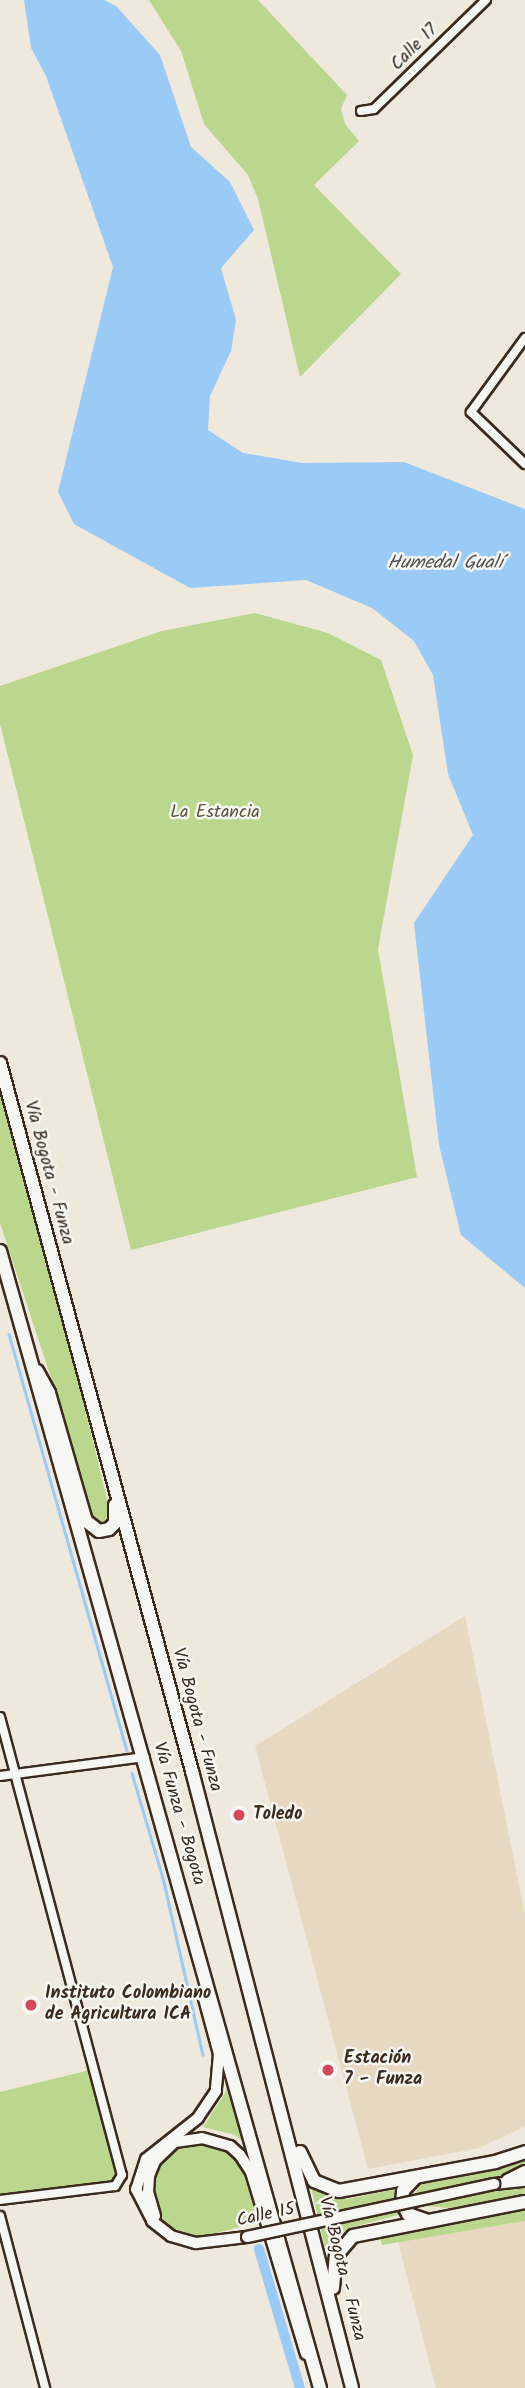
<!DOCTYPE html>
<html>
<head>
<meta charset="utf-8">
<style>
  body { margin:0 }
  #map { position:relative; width:525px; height:2388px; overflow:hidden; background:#efe8dc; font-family:Kalam,sans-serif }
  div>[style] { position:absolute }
  .built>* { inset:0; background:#e7d8c2 }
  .green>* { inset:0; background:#bbd68d }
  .water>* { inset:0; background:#9acaf6 }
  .stream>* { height:2.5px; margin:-1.25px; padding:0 1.25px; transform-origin:1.25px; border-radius:1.25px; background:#9acaf6 }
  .canal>* { height:10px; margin:-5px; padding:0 5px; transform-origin:5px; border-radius:5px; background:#9acaf6 }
  .roads { filter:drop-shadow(2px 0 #3b2a1e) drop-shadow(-2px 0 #3b2a1e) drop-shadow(0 2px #3b2a1e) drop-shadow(0 -2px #3b2a1e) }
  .minor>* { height:8px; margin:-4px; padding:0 4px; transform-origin:4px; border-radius:4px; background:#f6f6f2 }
  .tertiary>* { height:10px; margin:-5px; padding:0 5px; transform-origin:5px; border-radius:5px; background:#f6f6f2 }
  .primary>* { height:12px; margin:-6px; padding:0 6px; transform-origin:6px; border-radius:6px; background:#f6f6f2 }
  .bridges { filter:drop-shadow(2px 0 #3b2a1e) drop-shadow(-2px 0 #3b2a1e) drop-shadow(0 2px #3b2a1e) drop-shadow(0 -2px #3b2a1e) }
  .tertiary-bridge>* { height:10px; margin:-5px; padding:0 5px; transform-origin:5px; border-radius:5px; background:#f6f6f2 }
  .dots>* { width:19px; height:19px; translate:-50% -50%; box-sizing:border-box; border:4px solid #f6f6f2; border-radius:50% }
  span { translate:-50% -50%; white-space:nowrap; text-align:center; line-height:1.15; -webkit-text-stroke:5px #f6f6f2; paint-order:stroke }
  .street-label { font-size:18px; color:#3b2a1e }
  .park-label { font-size:18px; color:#5b553a }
  .poi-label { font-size:18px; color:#3b2a1e; font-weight:700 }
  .left { translate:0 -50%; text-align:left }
  .water-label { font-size:19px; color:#535254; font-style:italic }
</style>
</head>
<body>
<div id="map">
  <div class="built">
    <div style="clip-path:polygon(465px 1616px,525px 1915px,525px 2126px,479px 2148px,368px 2169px,255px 1746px)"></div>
    <div style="clip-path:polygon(525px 2221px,525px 2388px,436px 2388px,398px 2242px)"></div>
  </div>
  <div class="green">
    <div style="clip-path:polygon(149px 0,258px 0,347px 95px,341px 109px,345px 124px,359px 141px,314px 185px,401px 274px,300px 377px,258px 199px,248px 175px,204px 124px,181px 51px)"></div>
    <div style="clip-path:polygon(255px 613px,328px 633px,381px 660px,413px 755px,378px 949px,417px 1177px,131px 1250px,0 724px,0 686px,162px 631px)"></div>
    <div style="clip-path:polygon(0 1093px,70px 1345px,109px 1508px,110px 1515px,101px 1524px,92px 1521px,57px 1396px,0 1223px)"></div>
    <div style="clip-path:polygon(94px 2069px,120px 2182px,0 2200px,0 2092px)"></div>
    <div style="clip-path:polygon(228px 2079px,247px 2144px,235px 2135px,203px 2127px,225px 2093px)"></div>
    <div style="clip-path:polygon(188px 2141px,218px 2144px,231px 2152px,240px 2164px,259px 2222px,201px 2237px,170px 2227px,158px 2215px,152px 2200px,154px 2169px,174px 2147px)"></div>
    <div style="clip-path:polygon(525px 2160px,525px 2167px,487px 2180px,490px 2190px,525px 2186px,525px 2196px,449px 2208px,424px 2206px,415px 2197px,419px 2184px)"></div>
    <div style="clip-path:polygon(311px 2187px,326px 2196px,348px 2199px,397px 2189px,395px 2203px,402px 2214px,346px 2229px,326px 2252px)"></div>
    <div style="clip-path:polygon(525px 2210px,525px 2221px,382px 2245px,380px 2237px)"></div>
  </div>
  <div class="water">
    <div style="clip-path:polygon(24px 0,104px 0,116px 6px,160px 55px,191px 147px,230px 182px,254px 230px,221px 268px,236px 320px,231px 351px,210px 396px,208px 430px,243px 453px,302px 463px,404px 462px,525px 509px,525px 1288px,461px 1235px,439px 1145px,414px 923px,473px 835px,448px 774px,433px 675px,414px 641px,372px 608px,306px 580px,190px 588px,74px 524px,58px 492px,113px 267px,46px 76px,31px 48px)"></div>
  </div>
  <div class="stream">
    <div style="left:9px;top:1334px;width:433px;rotate:74.2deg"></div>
    <div style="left:132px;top:1773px;width:114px;rotate:73.6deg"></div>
    <div style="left:164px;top:1882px;width:177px;rotate:77.3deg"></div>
  </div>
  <div class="canal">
    <div style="left:259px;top:2249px;width:145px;rotate:73.6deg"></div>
  </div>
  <div class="roads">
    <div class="minor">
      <div style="left:361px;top:111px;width:13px;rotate:-9deg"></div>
      <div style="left:374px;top:109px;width:156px;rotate:-44.2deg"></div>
      <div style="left:525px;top:338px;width:92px;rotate:126.1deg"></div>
      <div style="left:471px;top:412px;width:75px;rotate:43.9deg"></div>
      <div style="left:0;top:1717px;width:474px;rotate:75.1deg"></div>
      <div style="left:122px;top:2175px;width:13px;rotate:122deg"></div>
      <div style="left:115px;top:2186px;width:116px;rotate:173.1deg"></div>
      <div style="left:0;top:1776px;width:146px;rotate:-7.5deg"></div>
      <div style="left:0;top:2216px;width:178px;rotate:75.3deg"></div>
    </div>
    <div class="tertiary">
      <div style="left:203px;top:1995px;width:61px;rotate:74.8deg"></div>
      <div style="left:219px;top:2054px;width:37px;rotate:95deg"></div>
      <div style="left:216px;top:2091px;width:32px;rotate:124deg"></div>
      <div style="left:198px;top:2118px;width:66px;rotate:141.7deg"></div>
      <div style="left:146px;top:2159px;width:32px;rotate:108deg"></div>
      <div style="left:136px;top:2189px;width:36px;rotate:63deg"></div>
      <div style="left:152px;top:2221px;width:24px;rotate:38deg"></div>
      <div style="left:171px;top:2236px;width:26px;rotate:16deg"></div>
      <div style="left:196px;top:2243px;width:51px;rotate:-6.7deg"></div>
      <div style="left:507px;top:2180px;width:20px;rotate:-27deg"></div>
      <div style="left:494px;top:2184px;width:31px;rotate:-6deg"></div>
      <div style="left:155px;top:2216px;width:25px;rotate:-106deg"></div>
      <div style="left:148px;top:2192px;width:16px;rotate:-86deg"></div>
      <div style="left:149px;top:2176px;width:16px;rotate:-68deg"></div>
      <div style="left:155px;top:2161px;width:28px;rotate:-44deg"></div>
      <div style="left:175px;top:2142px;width:27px;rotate:-8deg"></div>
      <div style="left:202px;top:2138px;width:29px;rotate:16deg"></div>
      <div style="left:230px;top:2146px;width:13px;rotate:42deg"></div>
      <div style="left:240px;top:2155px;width:20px;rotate:57deg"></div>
      <div style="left:251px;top:2172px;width:190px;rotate:73.2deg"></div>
    </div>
    <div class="primary">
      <div style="left:0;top:1063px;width:734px;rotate:74.83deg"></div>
      <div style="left:192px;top:1771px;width:637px;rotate:75.46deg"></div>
      <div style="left:0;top:1251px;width:1181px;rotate:74.28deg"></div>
      <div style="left:37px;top:1371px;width:25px;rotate:61deg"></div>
      <div style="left:49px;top:1393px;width:133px;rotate:73.9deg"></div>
      <div style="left:86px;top:1521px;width:16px;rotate:38deg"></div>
      <div style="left:99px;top:1531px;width:10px;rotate:-11deg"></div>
      <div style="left:109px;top:1529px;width:8px;rotate:-45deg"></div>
      <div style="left:115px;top:1523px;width:18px;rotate:-90deg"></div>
      <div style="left:300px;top:2152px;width:32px;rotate:64deg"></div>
      <div style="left:314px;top:2181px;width:27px;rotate:22deg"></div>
      <div style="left:339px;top:2191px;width:159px;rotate:-10.5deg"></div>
      <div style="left:495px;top:2162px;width:32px;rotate:-18deg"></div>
      <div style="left:414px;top:2179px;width:16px;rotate:133deg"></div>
      <div style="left:403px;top:2191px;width:12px;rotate:95deg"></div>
      <div style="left:402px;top:2203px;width:13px;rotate:61deg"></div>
      <div style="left:408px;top:2214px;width:18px;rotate:19deg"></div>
      <div style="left:333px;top:2288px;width:32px;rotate:-85deg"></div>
      <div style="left:336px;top:2256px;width:26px;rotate:-50deg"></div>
      <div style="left:353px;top:2236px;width:175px;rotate:-11.2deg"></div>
    </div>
  </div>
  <div class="bridges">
    <div class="tertiary-bridge">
      <div style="left:247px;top:2237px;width:253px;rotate:-12.1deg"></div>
    </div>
  </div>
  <div class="dots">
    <div style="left:239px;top:1815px;background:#d1495b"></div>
    <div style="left:31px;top:2005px;background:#d1495b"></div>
    <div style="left:328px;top:2070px;background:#d1495b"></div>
  </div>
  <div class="street-label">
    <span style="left:415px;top:48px;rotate:-45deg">Calle 17</span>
    <span style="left:48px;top:1173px;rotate:75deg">Vía Bogota - Funza</span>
    <span style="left:196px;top:1720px;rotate:75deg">Vía Bogota - Funza</span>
    <span style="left:178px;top:1814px;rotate:74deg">Vía Funza - Bogota</span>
    <span style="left:266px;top:2216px;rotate:-12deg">Calle 15</span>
    <span style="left:341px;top:2269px;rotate:76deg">Vía Bogota - Funza</span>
  </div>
  <div class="park-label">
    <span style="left:215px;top:813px">La Estancia</span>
  </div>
  <div class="poi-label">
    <span class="left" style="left:253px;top:1815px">Toledo</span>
    <span class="left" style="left:45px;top:2005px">Instituto Colombiano<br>de Agricultura ICA</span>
    <span class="left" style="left:344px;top:2070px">Estación<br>7 - Funza</span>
  </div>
  <div class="water-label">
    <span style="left:445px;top:564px">Humedal Gualí</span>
  </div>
</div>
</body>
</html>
